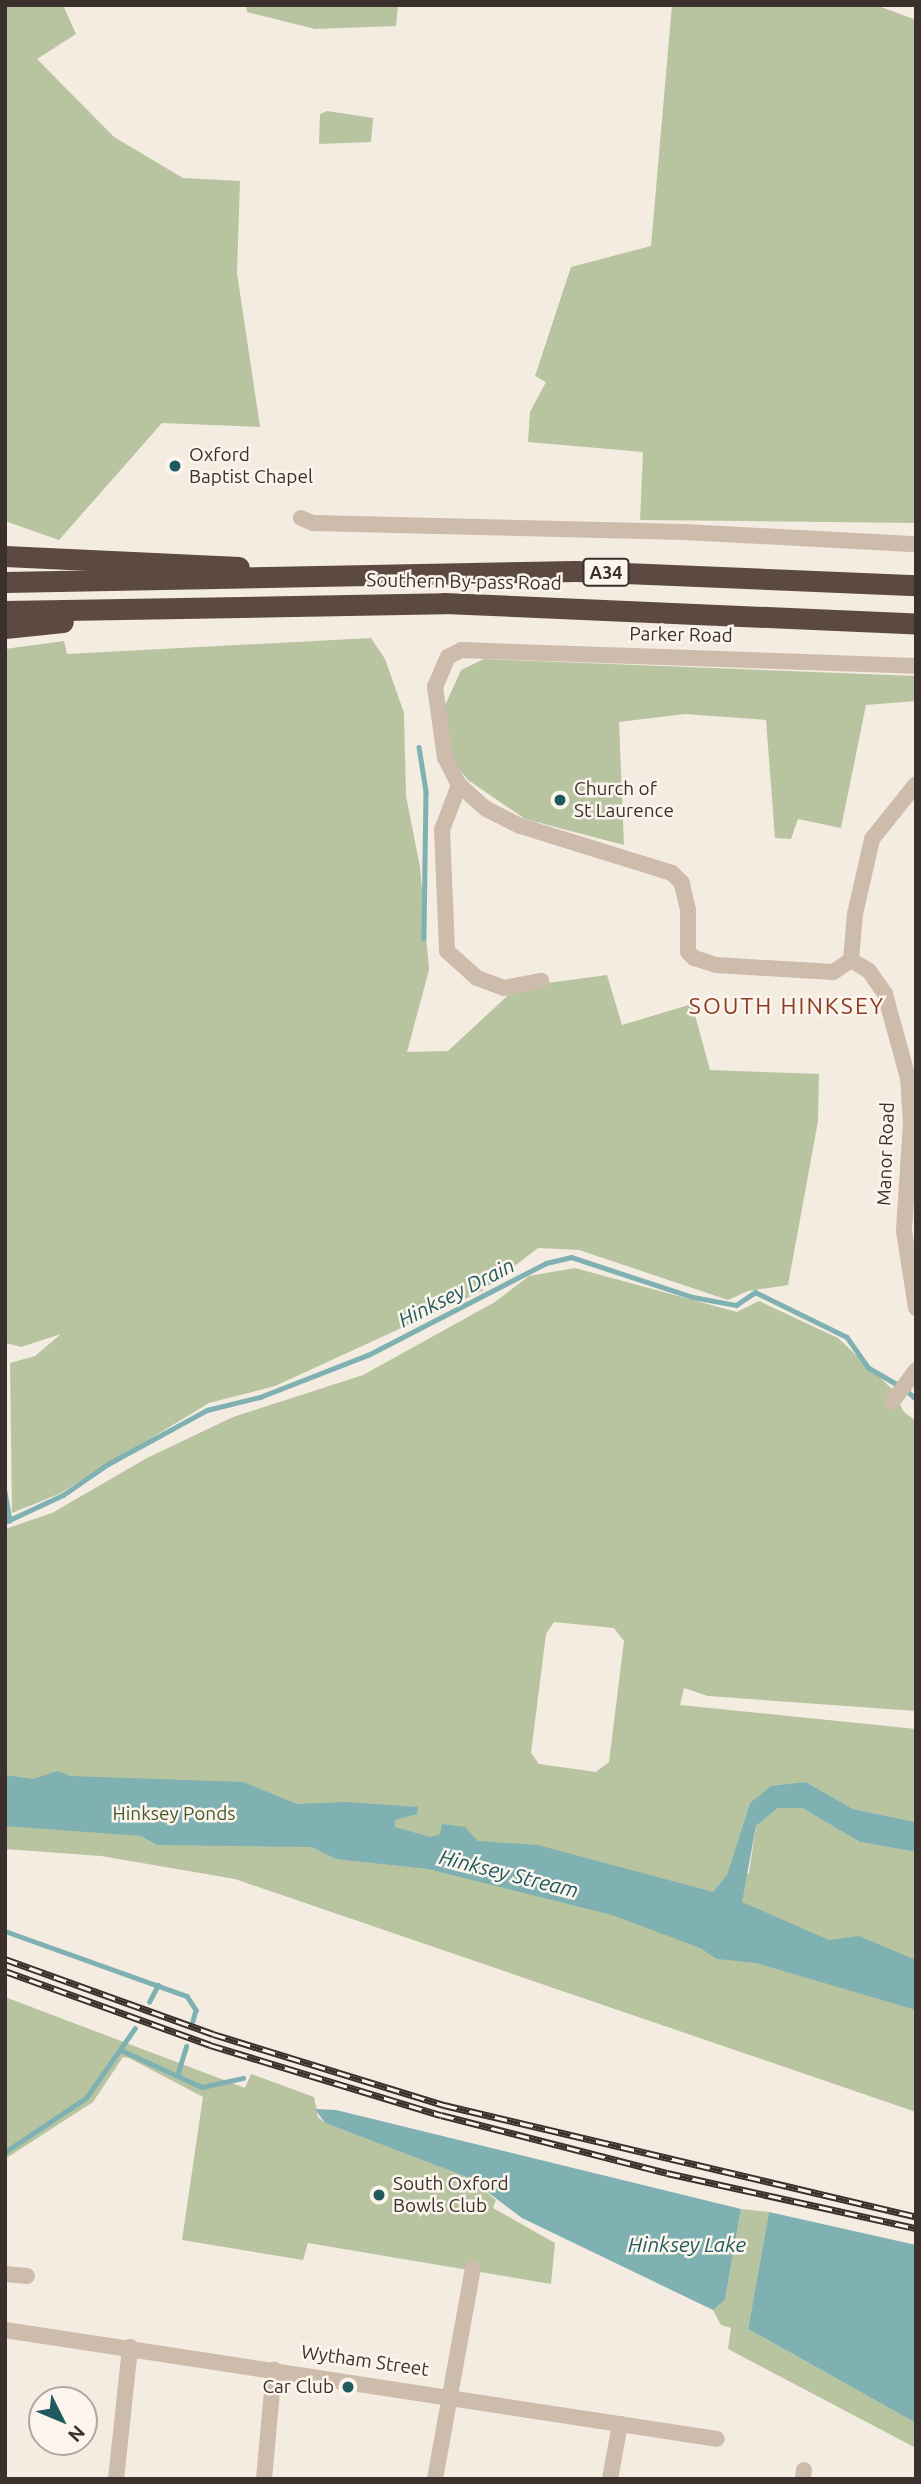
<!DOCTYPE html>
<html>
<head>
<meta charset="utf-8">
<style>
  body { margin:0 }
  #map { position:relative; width:921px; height:2484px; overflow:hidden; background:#f4ebe1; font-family:Ubuntu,sans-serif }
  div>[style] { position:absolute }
  .green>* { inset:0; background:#b8c4a0 }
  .water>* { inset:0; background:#7fb0b2 }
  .stream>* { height:4.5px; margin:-2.25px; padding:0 2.25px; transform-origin:2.25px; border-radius:2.25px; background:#7fb0b2 }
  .street>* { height:16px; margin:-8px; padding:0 8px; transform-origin:8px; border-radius:8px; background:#cdbbac }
  .highway>* { height:21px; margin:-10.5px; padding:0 10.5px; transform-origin:10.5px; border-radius:10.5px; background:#5c4a42 }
  .rail>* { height:7px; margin-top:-3.5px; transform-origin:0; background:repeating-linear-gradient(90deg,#fbf5ee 0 13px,#3b302b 0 26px); box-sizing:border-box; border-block:2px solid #3b302b }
  .dots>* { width:19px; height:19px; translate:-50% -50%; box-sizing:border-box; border:4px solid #fbf5ee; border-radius:50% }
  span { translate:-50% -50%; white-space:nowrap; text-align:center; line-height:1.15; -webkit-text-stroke:5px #fbf5ee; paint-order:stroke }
  .shield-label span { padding:2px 5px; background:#fbf5ee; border:2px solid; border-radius:5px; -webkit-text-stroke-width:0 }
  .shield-label { font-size:18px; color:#3b302b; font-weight:700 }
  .poi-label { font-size:19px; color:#3b302b }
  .left { translate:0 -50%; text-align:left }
  .right { translate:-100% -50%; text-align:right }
  .street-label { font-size:19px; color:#3b302b }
  .park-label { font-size:19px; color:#4a5a2e }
  .water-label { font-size:21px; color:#1f5a5e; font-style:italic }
  .quarter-label { font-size:23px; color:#8c3b22; letter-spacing:2px }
  .frame { position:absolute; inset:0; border:7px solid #3b302b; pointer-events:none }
  .north { position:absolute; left:28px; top:2386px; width:70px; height:70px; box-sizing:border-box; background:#fbf5ee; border:2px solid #aea6a0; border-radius:50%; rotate:133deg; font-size:19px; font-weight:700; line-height:28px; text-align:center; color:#3b302b }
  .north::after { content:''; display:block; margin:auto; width:24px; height:32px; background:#1f5a5e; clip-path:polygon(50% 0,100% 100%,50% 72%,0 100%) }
</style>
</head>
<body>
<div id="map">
  <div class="green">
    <div style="clip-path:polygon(5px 5px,63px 5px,76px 34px,37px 59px,114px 137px,183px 178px,240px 181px,237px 273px,260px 427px,162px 423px,59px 540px,5px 521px)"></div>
    <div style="clip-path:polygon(246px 5px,398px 5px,396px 26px,315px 29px,247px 12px)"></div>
    <div style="clip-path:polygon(672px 5px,876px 5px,916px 20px,916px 523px,640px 520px,643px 452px,528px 442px,530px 412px,546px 382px,535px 376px,571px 267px,651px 246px)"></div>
    <div style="clip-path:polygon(327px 111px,373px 118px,371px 142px,319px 144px,320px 114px)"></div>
    <div style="clip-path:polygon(371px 638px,385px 659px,404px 713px,406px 796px,420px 867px,429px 970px,407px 1052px,448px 1051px,517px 987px,607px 975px,622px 1025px,692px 1004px,710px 1070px,819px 1074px,818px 1121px,788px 1285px,748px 1291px,728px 1300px,579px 1250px,538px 1248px,482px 1291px,275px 1386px,209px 1403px,59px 1494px,12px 1513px,10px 1363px,35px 1356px,61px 1334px,21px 1347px,6px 1343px,5px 649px,64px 641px,67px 654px)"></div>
    <div style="clip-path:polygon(484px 659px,916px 676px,916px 701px,866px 705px,841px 828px,798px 819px,791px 839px,775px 838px,766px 720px,685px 714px,619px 722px,624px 845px,525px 819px,468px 780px,450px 758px,443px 710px,461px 670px)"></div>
    <div style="clip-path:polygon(evenodd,575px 1268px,737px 1312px,759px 1301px,838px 1338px,892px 1389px,904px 1412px,916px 1421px,916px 1711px,708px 1696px,684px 1688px,680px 1705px,916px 1729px,916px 1822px,853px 1809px,806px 1782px,750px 1803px,727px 1876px,713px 1892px,749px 1873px,756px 1826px,778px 1808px,802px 1808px,860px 1842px,916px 1852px,916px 2112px,235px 1879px,101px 1856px,5px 1849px,5px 1529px,52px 1513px,147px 1458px,233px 1417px,363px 1375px,495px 1302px,529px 1276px,575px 1268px,554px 1622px,614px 1628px,624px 1641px,609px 1762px,596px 1772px,539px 1764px,531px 1753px,546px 1634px,554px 1622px)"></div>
    <div style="clip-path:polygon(5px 1997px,245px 2088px,251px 2074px,314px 2097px,318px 2117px,325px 2123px,469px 2178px,496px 2200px,493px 2208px,555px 2243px,551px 2284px,308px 2243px,303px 2260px,182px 2240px,203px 2097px,129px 2058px,123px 2057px,93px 2102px,5px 2159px)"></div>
    <div style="clip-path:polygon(741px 2209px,769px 2212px,748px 2329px,916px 2423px,916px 2448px,728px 2349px,731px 2328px,721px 2325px,713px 2310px,725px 2300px)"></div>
  </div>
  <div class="water">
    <div style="clip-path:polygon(58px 1771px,70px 1776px,243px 1782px,297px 1804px,347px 1802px,418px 1807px,417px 1814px,395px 1820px,395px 1827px,430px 1837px,440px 1834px,442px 1824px,465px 1827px,478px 1841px,538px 1845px,713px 1892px,727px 1875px,750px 1803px,771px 1786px,806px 1782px,853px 1809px,916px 1822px,916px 1852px,860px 1842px,802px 1808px,778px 1808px,756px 1826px,742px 1902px,829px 1940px,859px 1936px,916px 1960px,916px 2010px,756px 1963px,717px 1959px,700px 1948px,612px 1915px,428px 1869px,336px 1859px,312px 1847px,157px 1845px,141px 1836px,5px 1826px,5px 1775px,33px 1779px)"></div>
    <div style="clip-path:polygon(315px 2109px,336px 2110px,741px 2209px,725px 2300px,713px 2310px,522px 2218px,469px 2178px,325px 2123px)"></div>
    <div style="clip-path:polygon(769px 2212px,916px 2245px,916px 2423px,748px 2329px)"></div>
  </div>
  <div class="stream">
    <div style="left:419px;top:747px;width:45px;rotate:81deg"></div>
    <div style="left:426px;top:791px;width:147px;rotate:90.8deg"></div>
    <div style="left:906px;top:1390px;width:13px;rotate:42deg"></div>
    <div style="left:5px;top:1492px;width:29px;rotate:80deg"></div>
    <div style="left:5px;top:1522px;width:64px;rotate:-25deg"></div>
    <div style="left:63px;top:1495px;width:55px;rotate:-34.6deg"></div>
    <div style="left:108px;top:1464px;width:113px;rotate:-28.6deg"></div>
    <div style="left:207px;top:1410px;width:55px;rotate:-13.8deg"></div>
    <div style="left:260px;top:1397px;width:116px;rotate:-21.3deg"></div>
    <div style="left:368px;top:1355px;width:200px;rotate:-27.3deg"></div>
    <div style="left:546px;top:1263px;width:26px;rotate:-13deg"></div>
    <div style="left:571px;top:1257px;width:128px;rotate:18.2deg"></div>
    <div style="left:693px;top:1297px;width:44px;rotate:10.5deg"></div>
    <div style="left:736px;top:1305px;width:23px;rotate:-34deg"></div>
    <div style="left:755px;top:1292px;width:102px;rotate:26.1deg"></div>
    <div style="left:847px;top:1337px;width:38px;rotate:55deg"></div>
    <div style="left:869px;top:1368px;width:34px;rotate:30deg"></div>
    <div style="left:5px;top:1931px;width:193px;rotate:19.7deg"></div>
    <div style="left:187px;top:1996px;width:17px;rotate:57deg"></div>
    <div style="left:196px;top:2010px;width:11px;rotate:105deg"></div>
    <div style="left:149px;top:2002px;width:19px;rotate:-62deg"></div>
    <div style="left:121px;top:2050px;width:89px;rotate:24.6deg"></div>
    <div style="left:202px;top:2087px;width:42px;rotate:-12.4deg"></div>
    <div style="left:177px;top:2076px;width:31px;rotate:-73deg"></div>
    <div style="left:5px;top:2152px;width:97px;rotate:-33.7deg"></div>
    <div style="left:86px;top:2098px;width:85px;rotate:-55deg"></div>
  </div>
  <div class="street">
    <div style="left:301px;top:518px;width:13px;rotate:23deg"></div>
    <div style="left:313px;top:523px;width:371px;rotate:1.4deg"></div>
    <div style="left:684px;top:532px;width:232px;rotate:3deg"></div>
    <div style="left:459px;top:785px;width:48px;rotate:110.7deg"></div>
    <div style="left:442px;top:830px;width:121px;rotate:87.6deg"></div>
    <div style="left:447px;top:951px;width:40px;rotate:42deg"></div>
    <div style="left:477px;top:978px;width:29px;rotate:20deg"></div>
    <div style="left:504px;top:988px;width:38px;rotate:-11deg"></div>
    <div style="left:851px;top:960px;width:22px;rotate:146deg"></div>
    <div style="left:833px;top:972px;width:117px;rotate:-176.6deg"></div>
    <div style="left:716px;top:965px;width:23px;rotate:-162deg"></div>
    <div style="left:694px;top:958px;width:8px;rotate:-135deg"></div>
    <div style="left:688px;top:952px;width:42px;rotate:-90deg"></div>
    <div style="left:688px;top:910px;width:28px;rotate:-103deg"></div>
    <div style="left:682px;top:883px;width:14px;rotate:-135deg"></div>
    <div style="left:672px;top:873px;width:159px;rotate:-162.8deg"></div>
    <div style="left:520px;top:826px;width:38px;rotate:-153deg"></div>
    <div style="left:486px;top:809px;width:36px;rotate:-138deg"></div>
    <div style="left:459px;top:785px;width:30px;rotate:-117deg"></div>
    <div style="left:445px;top:758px;width:72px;rotate:-98deg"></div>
    <div style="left:435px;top:687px;width:33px;rotate:-67deg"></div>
    <div style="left:448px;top:657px;width:15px;rotate:-28deg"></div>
    <div style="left:461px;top:650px;width:455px;rotate:2deg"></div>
    <div style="left:851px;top:960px;width:21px;rotate:31deg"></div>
    <div style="left:869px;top:971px;width:28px;rotate:55deg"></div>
    <div style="left:885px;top:994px;width:87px;rotate:74.7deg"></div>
    <div style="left:908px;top:1078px;width:44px;rotate:86.1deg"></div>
    <div style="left:911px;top:1122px;width:109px;rotate:93.7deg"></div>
    <div style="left:904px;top:1231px;width:78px;rotate:81.1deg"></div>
    <div style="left:851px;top:960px;width:46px;rotate:-85deg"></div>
    <div style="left:855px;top:914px;width:77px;rotate:-77.2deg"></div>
    <div style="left:872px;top:839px;width:70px;rotate:-51.3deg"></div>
    <div style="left:892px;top:1402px;width:40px;rotate:-53deg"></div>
    <div style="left:5px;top:2274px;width:22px;rotate:5deg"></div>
    <div style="left:5px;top:2330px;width:720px;rotate:8.7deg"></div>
    <div style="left:116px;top:2479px;width:133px;rotate:-83.9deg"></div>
    <div style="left:264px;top:2479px;width:110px;rotate:-84.8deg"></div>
    <div style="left:435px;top:2479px;width:214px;rotate:-79.8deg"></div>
    <div style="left:610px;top:2479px;width:56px;rotate:-79.7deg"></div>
    <div style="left:803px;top:2479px;width:9px;rotate:-84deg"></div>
  </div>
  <div class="highway">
    <div style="left:5px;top:556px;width:234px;rotate:2.7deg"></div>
    <div style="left:5px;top:582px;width:571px;rotate:-1.1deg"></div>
    <div style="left:576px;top:571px;width:340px;rotate:2.4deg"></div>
    <div style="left:5px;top:611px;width:439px;rotate:-1deg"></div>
    <div style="left:444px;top:603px;width:472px;rotate:2.5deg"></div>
    <div style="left:5px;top:628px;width:58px;rotate:-5.9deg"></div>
  </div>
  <div class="rail">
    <div style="left:5px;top:1959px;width:221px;rotate:19.8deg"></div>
    <div style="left:213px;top:2034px;width:242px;rotate:17.1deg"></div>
    <div style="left:444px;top:2105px;width:485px;rotate:13.3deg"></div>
    <div style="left:5px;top:1971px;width:218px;rotate:19.8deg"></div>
    <div style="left:210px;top:2045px;width:241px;rotate:16.9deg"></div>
    <div style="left:441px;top:2115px;width:233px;rotate:14.4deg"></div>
    <div style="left:667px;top:2173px;width:255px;rotate:12.5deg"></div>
  </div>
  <div class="dots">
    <div style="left:175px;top:466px;background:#1f5a5e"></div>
    <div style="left:560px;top:800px;background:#1f5a5e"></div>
    <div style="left:379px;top:2195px;background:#1f5a5e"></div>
    <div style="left:348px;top:2387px;background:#1f5a5e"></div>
  </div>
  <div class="shield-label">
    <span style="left:606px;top:572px">A34</span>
  </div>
  <div class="poi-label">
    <span class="left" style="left:189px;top:466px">Oxford<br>Baptist Chapel</span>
    <span class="left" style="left:574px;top:800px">Church of<br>St Laurence</span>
    <span class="left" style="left:393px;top:2195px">South Oxford<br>Bowls Club</span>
    <span class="right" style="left:334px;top:2387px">Car Club</span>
  </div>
  <div class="street-label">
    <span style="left:464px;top:582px;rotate:1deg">Southern By-pass Road</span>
    <span style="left:681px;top:635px;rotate:1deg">Parker Road</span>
    <span style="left:886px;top:1154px;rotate:-88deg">Manor Road</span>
    <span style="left:365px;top:2361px;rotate:8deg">Wytham Street</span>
  </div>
  <div class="park-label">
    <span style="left:174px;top:1814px">Hinksey Ponds</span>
  </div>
  <div class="water-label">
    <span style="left:456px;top:1292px;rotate:-27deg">Hinksey Drain</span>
    <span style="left:509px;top:1873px;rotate:14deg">Hinksey Stream</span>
    <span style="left:687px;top:2244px">Hinksey Lake</span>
  </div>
  <div class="quarter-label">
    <span style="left:787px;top:1006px">SOUTH HINKSEY</span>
  </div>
  <div class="frame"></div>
  <div class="north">N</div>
</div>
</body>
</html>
